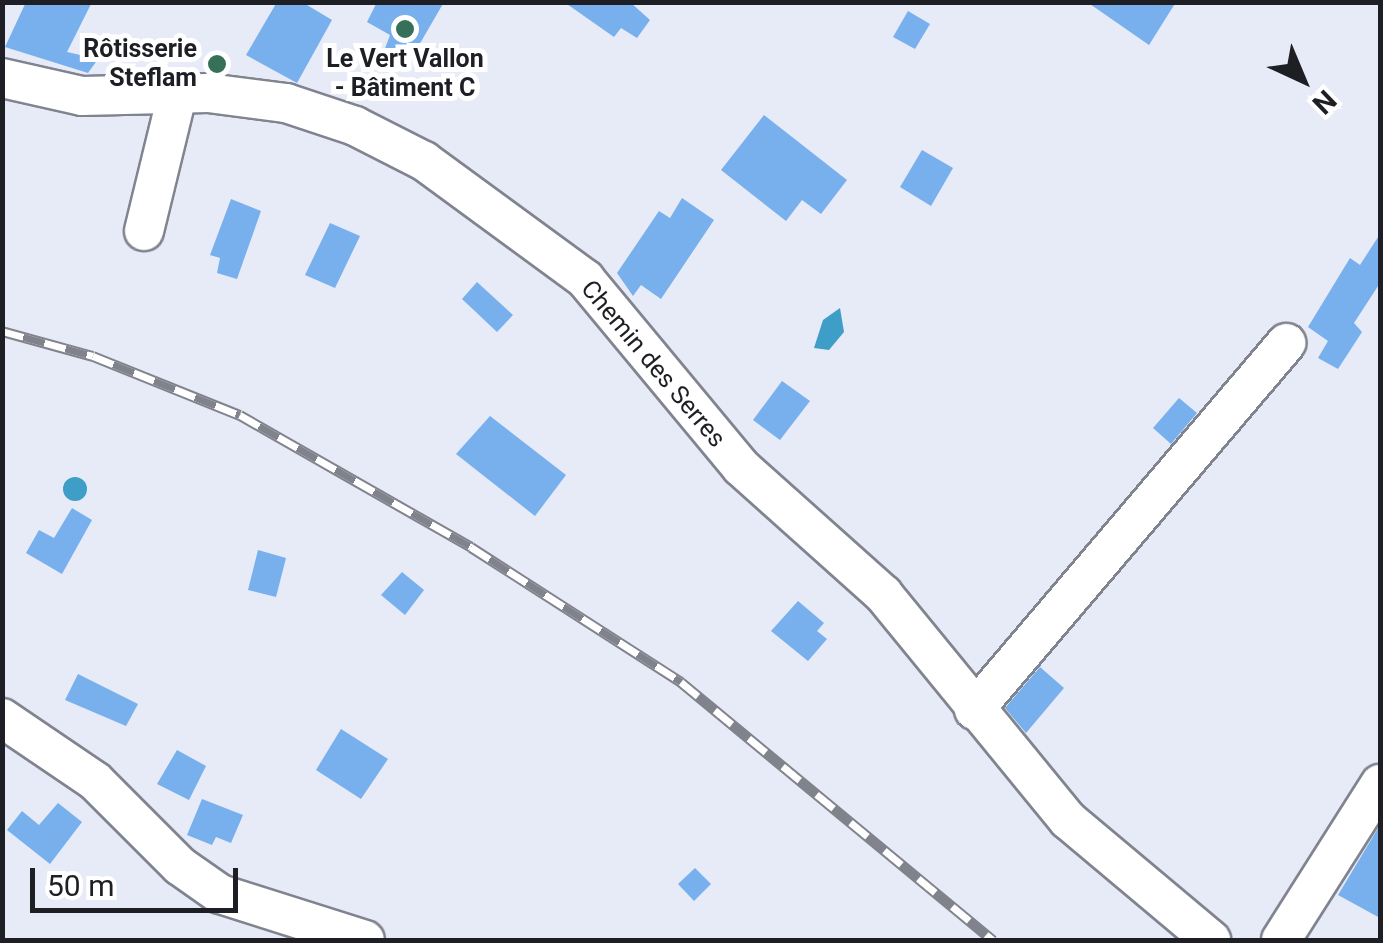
<!DOCTYPE html>
<html>
<head>
<meta charset="utf-8">
<style>
  body { margin:0 }
  #map { position:relative; width:1383px; height:943px; overflow:hidden; background:#e7eaf7; font-family:Roboto,sans-serif }
  div>[style] { position:absolute }
  .water>* { inset:0; background:#3e9ec7 }
  .round { border-radius:50% }
  .building>* { inset:0; background:#77b0ed }
  .roads { filter:drop-shadow(2px 0 #80848f) drop-shadow(-2px 0 #80848f) drop-shadow(0 2px #80848f) drop-shadow(0 -2px #80848f) }
  .minor>* { height:38px; margin:-19px; padding:0 19px; transform-origin:19px; border-radius:19px; background:#fff }
  .rail>* { height:11px; margin-top:-5.5px; transform-origin:0; background:repeating-linear-gradient(90deg,#fff 0 22px,#81838c 0 44px); box-sizing:border-box; border-block:2px solid #81838c }
  .dots>* { width:28px; height:28px; translate:-50% -50%; box-sizing:border-box; border:5px solid #fff; border-radius:50% }
  span { translate:-50% -50%; white-space:nowrap; text-align:center; line-height:1.15; -webkit-text-stroke:10px #fff; paint-order:stroke }
  .poi-label { font-size:25px; color:#1e1f24; font-weight:700 }
  .right { translate:-100% -50%; text-align:right }
  .street-label { font-size:25px; color:#1e1f24 }
  .frame { position:absolute; inset:0; border:5px solid #1e1f24; pointer-events:none }
  .north { position:absolute; left:1253px; top:30px; width:100px; height:100px; -webkit-text-stroke:8px #fff; paint-order:stroke; rotate:136deg; font-size:28px; font-weight:700; line-height:40px; text-align:center; color:#1e1f24 }
  .north::after { content:''; display:block; margin:auto; width:35px; height:45px; background:#1e1f24; clip-path:polygon(50% 0,100% 100%,50% 72%,0 100%) }
  .scale { position:absolute; left:30px; top:868px; width:208px; height:45px; box-sizing:border-box; border:5px solid #1e1f24; border-top:0; padding-left:12px; font-size:30px; line-height:35px; white-space:nowrap; color:#1e1f24; -webkit-text-stroke:8px #fff; paint-order:stroke }
</style>
</head>
<body>
<div id="map">
  <div class="water">
    <div style="clip-path:polygon(840px 308px,844px 332px,829px 350px,814px 348px,823px 320px)"></div>
    <div class="round" style="left:63px;top:477px;width:24px;height:24px"></div>
  </div>
  <div class="building">
    <div style="clip-path:polygon(26px 2px,92px 2px,67px 52px,98px 59px,88px 73px,5px 47px)"></div>
    <div style="clip-path:polygon(277px 2px,302px 2px,332px 20px,297px 83px,246px 55px)"></div>
    <div style="clip-path:polygon(377px 2px,444px 2px,404px 71px,381px 59px,390px 35px,367px 22px)"></div>
    <div style="clip-path:polygon(564px 2px,630px 2px,650px 20px,637px 38px,621px 28px,614px 37px)"></div>
    <div style="clip-path:polygon(1087px 2px,1176px 2px,1149px 45px)"></div>
    <div style="clip-path:polygon(908px 11px,930px 24px,915px 49px,893px 37px)"></div>
    <div class="round" style="left:205px;top:50px;width:24px;height:24px"></div>
    <div style="clip-path:polygon(764px 115px,847px 180px,821px 214px,802px 200px,786px 221px,721px 170px)"></div>
    <div style="clip-path:polygon(922px 150px,953px 168px,931px 206px,900px 187px)"></div>
    <div style="clip-path:polygon(682px 198px,714px 220px,661px 299px,641px 285px,633px 296px,617px 273px,659px 211px,670px 218px)"></div>
    <div style="clip-path:polygon(231px 199px,261px 211px,237px 279px,217px 273px,220px 258px,210px 255px)"></div>
    <div style="clip-path:polygon(330px 223px,360px 236px,335px 288px,305px 275px)"></div>
    <div style="clip-path:polygon(1380px 234px,1380px 283px,1354px 323px,1362px 332px,1338px 369px,1318px 358px,1328px 341px,1308px 327px,1350px 258px,1360px 265px)"></div>
    <div style="clip-path:polygon(477px 282px,513px 315px,497px 332px,462px 299px)"></div>
    <div style="clip-path:polygon(782px 381px,810px 401px,780px 440px,753px 420px)"></div>
    <div style="clip-path:polygon(1179px 398px,1197px 413px,1171px 444px,1153px 428px)"></div>
    <div style="clip-path:polygon(490px 416px,566px 475px,535px 516px,456px 454px)"></div>
    <div style="clip-path:polygon(72px 508px,92px 520px,62px 574px,26px 553px,39px 530px,54px 538px)"></div>
    <div style="clip-path:polygon(258px 550px,286px 558px,276px 597px,248px 590px)"></div>
    <div style="clip-path:polygon(402px 572px,424px 590px,405px 615px,381px 595px)"></div>
    <div style="clip-path:polygon(798px 601px,824px 623px,817px 631px,827px 639px,808px 661px,771px 631px)"></div>
    <div style="clip-path:polygon(1040px 667px,1064px 688px,1026px 733px,1005px 708px)"></div>
    <div style="clip-path:polygon(78px 674px,138px 704px,126px 726px,65px 700px)"></div>
    <div style="clip-path:polygon(341px 729px,388px 759px,361px 799px,316px 770px)"></div>
    <div style="clip-path:polygon(177px 750px,206px 766px,189px 800px,157px 784px)"></div>
    <div style="clip-path:polygon(202px 799px,243px 815px,231px 843px,216px 837px,212px 845px,187px 835px)"></div>
    <div style="clip-path:polygon(58px 803px,82px 822px,50px 864px,7px 830px,22px 811px,39px 825px)"></div>
    <div style="clip-path:polygon(1380px 825px,1380px 918px,1338px 895px)"></div>
    <div style="clip-path:polygon(695px 868px,711px 884px,694px 901px,678px 884px)"></div>
  </div>
  <div class="roads">
    <div class="minor">
      <div style="left:2px;top:78px;width:82px;rotate:12.7deg"></div>
      <div style="left:82px;top:96px;width:126px;rotate:-1.4deg"></div>
      <div style="left:208px;top:93px;width:79px;rotate:7.3deg"></div>
      <div style="left:286px;top:103px;width:73px;rotate:18.4deg"></div>
      <div style="left:355px;top:126px;width:77px;rotate:26.9deg"></div>
      <div style="left:424px;top:161px;width:200px;rotate:36.2deg"></div>
      <div style="left:585px;top:279px;width:244px;rotate:50.3deg"></div>
      <div style="left:741px;top:467px;width:191px;rotate:41.8deg"></div>
      <div style="left:883px;top:594px;width:292px;rotate:50.7deg"></div>
      <div style="left:1068px;top:820px;width:187px;rotate:40deg"></div>
      <div style="left:144px;top:231px;width:143px;rotate:-76.3deg"></div>
      <div style="left:974px;top:710px;width:482px;rotate:-49.6deg"></div>
      <div style="left:2px;top:718px;width:112px;rotate:34.1deg"></div>
      <div style="left:95px;top:781px;width:120px;rotate:45deg"></div>
      <div style="left:180px;top:866px;width:49px;rotate:35deg"></div>
      <div style="left:220px;top:894px;width:152px;rotate:17.6deg"></div>
      <div style="left:1281px;top:940px;width:185px;rotate:-57.6deg"></div>
    </div>
  </div>
  <div class="rail">
    <div style="left:2px;top:331px;width:94px;rotate:15.4deg"></div>
    <div style="left:93px;top:356px;width:158px;rotate:21.9deg"></div>
    <div style="left:240px;top:415px;width:266px;rotate:29.7deg"></div>
    <div style="left:471px;top:547px;width:250px;rotate:32.7deg"></div>
    <div style="left:681px;top:682px;width:405px;rotate:39.6deg"></div>
  </div>
  <div class="dots">
    <div style="left:405px;top:29px;background:#367059"></div>
    <div style="left:217px;top:64px;background:#367059"></div>
  </div>
  <div class="poi-label">
    <span class="right" style="left:197px;top:64px">Rôtisserie<br>Steflam</span>
    <span style="left:405px;top:74px">Le Vert Vallon<br>- Bâtiment C</span>
  </div>
  <div class="street-label">
    <span style="left:653px;top:364px;rotate:50deg">Chemin des Serres</span>
  </div>
  <div class="frame"></div>
  <div class="north">N</div>
  <div class="scale">50 m</div>
</div>
</body>
</html>
